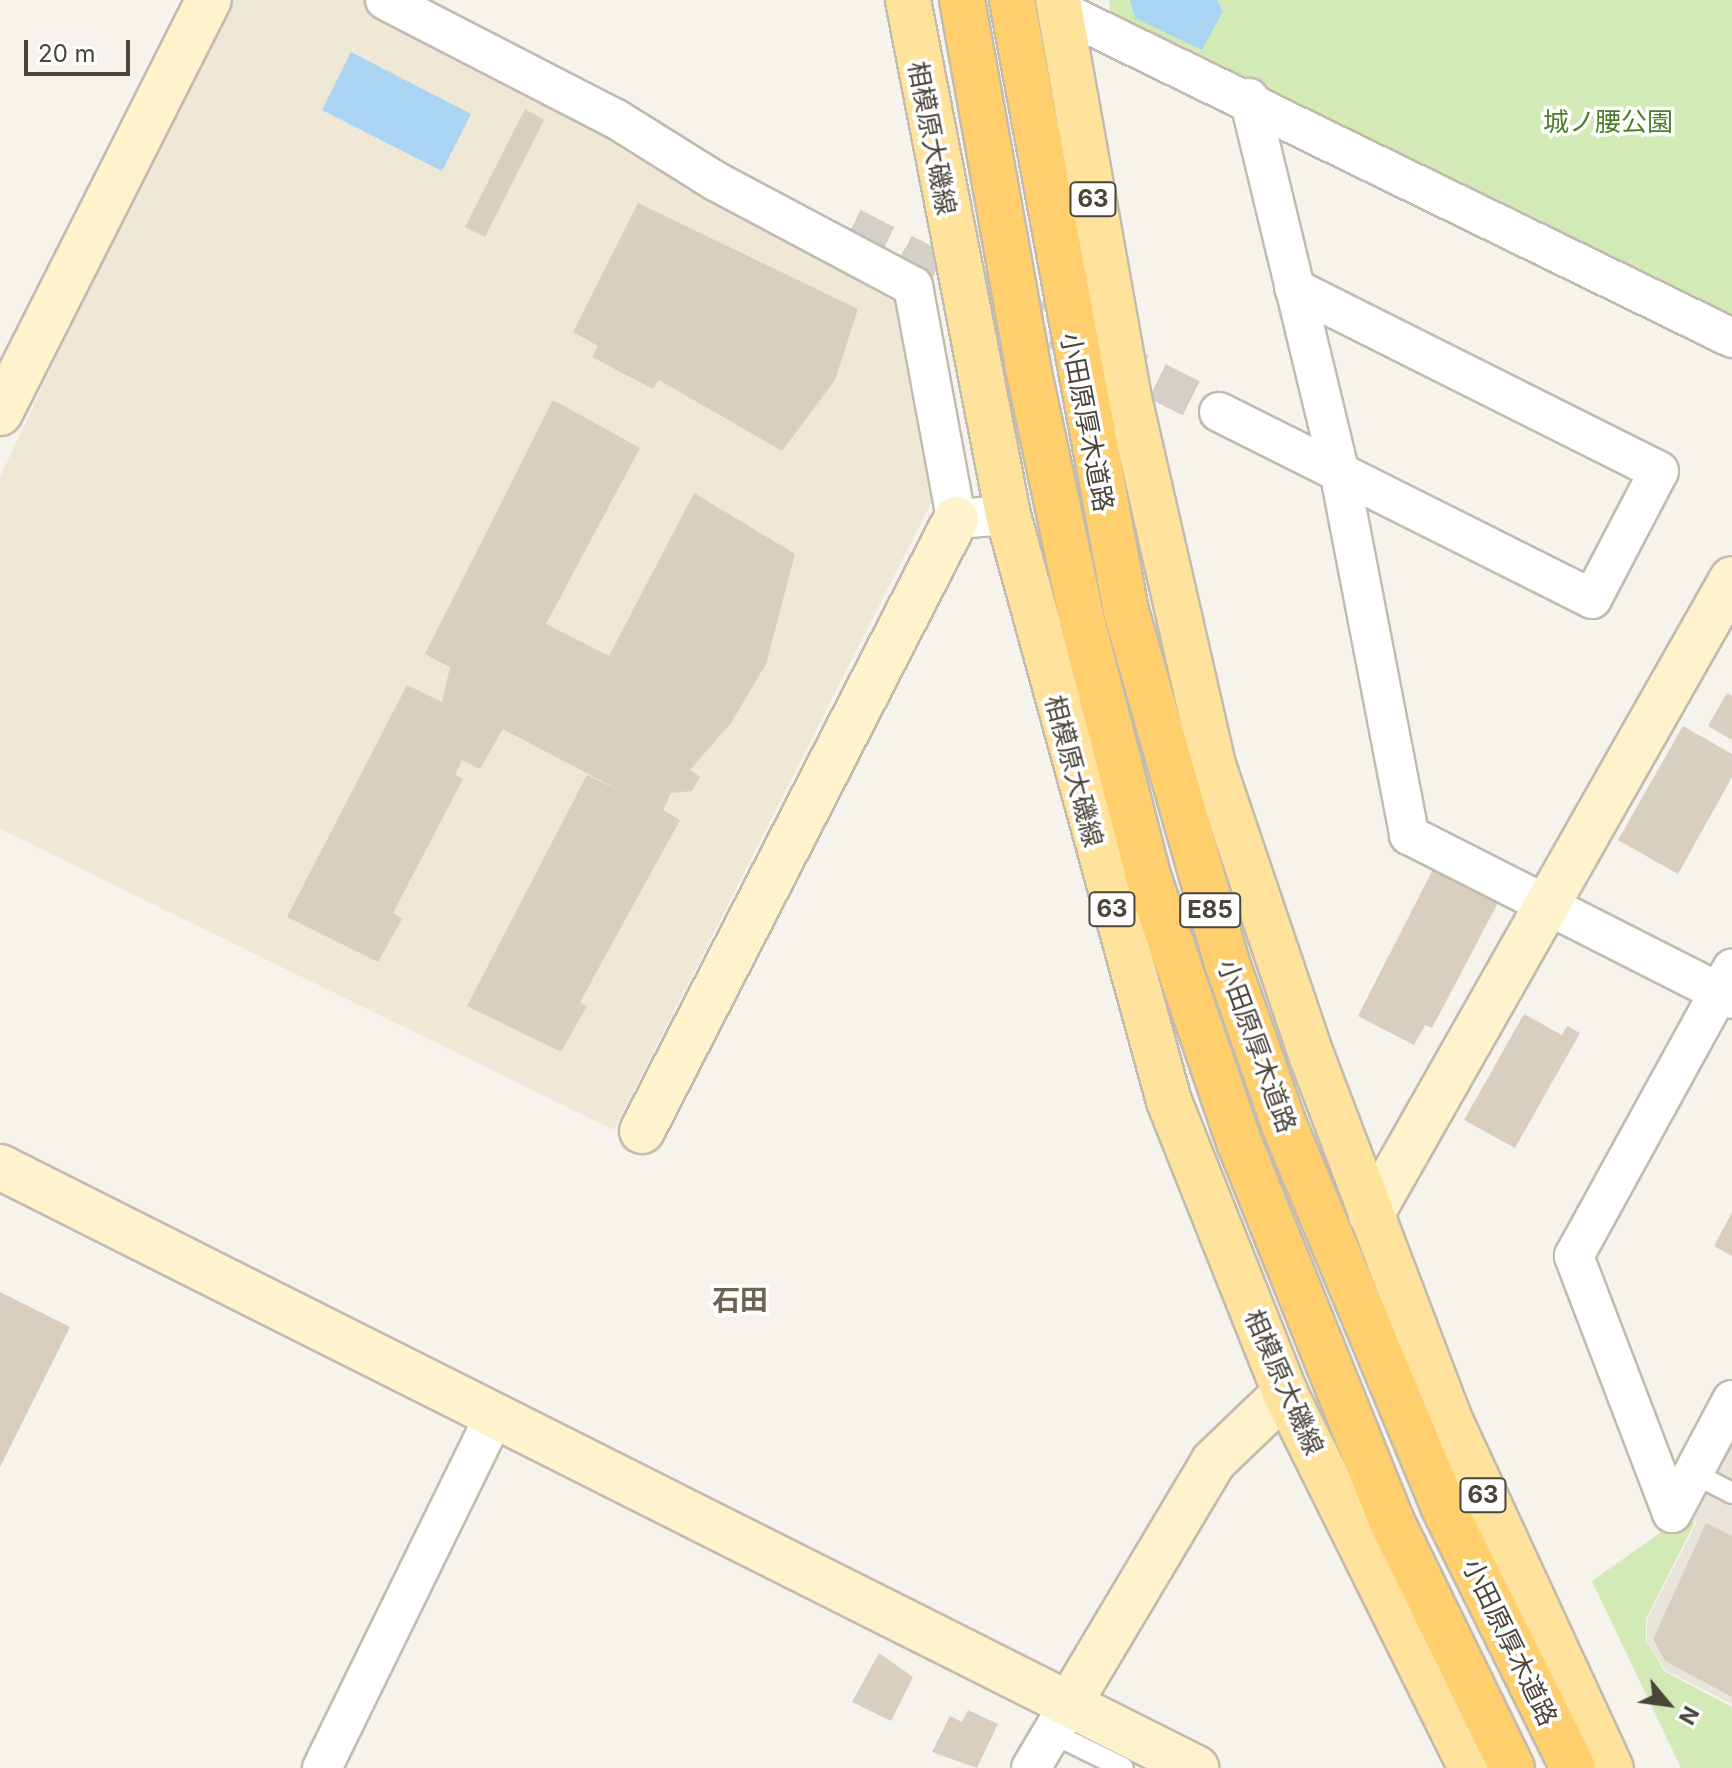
<!DOCTYPE html>
<html>
<head>
<meta charset="utf-8">
<style>
  body { margin:0 }
  #map { position:relative; width:1732px; height:1768px; overflow:hidden; background:#f6f3ec; font-family:Inter,"Noto Sans JP",sans-serif }
  div>[style] { position:absolute }
  .residential>* { inset:0; background:#eae5da }
  .education>* { inset:0; background:#efe8d6 }
  .green>* { inset:0; background:#d2eab5 }
  .water>* { inset:0; background:#a9d4f2 }
  .building>* { inset:0; background:#d8cfc1 }
  .street-tunnel>* { height:38px; margin-top:-19px; transform-origin:0; background:repeating-linear-gradient(90deg,#d4d0c8 0 38px,transparent 0 57px) }
  .roads { filter:drop-shadow(2px 0 #c2bbae) drop-shadow(-2px 0 #c2bbae) drop-shadow(0 2px #c2bbae) drop-shadow(0 -2px #c2bbae) }
  .lane>* { height:20px; margin:-10px; padding:0 10px; transform-origin:10px; border-radius:10px; background:#fff }
  .street>* { height:38px; margin:-19px; padding:0 19px; transform-origin:19px; border-radius:19px; background:#fff }
  .secondary>* { height:44px; margin:-22px; padding:0 22px; transform-origin:22px; border-radius:22px; background:#fff3cd }
  .primary>* { height:44px; margin:-22px; padding:0 22px; transform-origin:22px; border-radius:22px; background:#ffe39c }
  .highway>* { height:44px; margin:-22px; padding:0 22px; transform-origin:22px; border-radius:22px; background:#ffcf6e }
  span { translate:-50% -50%; white-space:nowrap; text-align:center; line-height:1.15; -webkit-text-stroke:7px #fff; paint-order:stroke }
  .shield-label span { padding:2px 6px; background:#fff; border:2px solid; border-radius:6px; -webkit-text-stroke-width:0 }
  .shield-label { font-size:24px; color:#4b4439; font-weight:700 }
  .park-label { font-size:26px; color:#4a7f2a }
  .street-label { font-size:26px; color:#4b4439 }
  .neighbourhood-label { font-size:28px; color:#6e6250; font-weight:700 }
  .north { position:absolute; left:1628px; top:1664px; width:80px; height:80px; -webkit-text-stroke:6px #fff; paint-order:stroke; rotate:119deg; font-size:22px; font-weight:700; line-height:32px; text-align:center; color:#4b4439 }
  .north::after { content:''; display:block; margin:auto; width:28px; height:36px; background:#4b4439; clip-path:polygon(50% 0,100% 100%,50% 72%,0 100%) }
  .scale { position:absolute; left:24px; top:40px; width:106px; height:36px; box-sizing:border-box; border:4px solid #4b4439; border-top:0; padding-left:10px; font-size:24px; line-height:28px; white-space:nowrap; color:#4b4439; -webkit-text-stroke:6px #fff; paint-order:stroke }
</style>
</head>
<body>
<div id="map">
  <div class="residential">
    <div style="clip-path:polygon(1727px 1440px,1732px 1442px,1732px 1704px,1665px 1670px,1647px 1641px,1647px 1620px,1697px 1522px,1685px 1515px)"></div>
  </div>
  <div class="education">
    <div style="clip-path:polygon(224px 0,363px 0,599px 118px,620px 149px,895px 290px,935px 495px,614px 1130px,0 829px,0 477px)"></div>
  </div>
  <div class="green">
    <div style="clip-path:polygon(1109px 0,1732px 0,1732px 316px,1111px 15px)"></div>
    <div style="clip-path:polygon(1684px 1516px,1695px 1522px,1646px 1619px,1646px 1640px,1664px 1671px,1732px 1707px,1732px 1768px,1681px 1768px,1592px 1581px)"></div>
  </div>
  <div class="water">
    <div style="clip-path:polygon(1130px 0,1217px 0,1223px 11px,1202px 50px,1135px 18px)"></div>
    <div style="clip-path:polygon(351px 52px,471px 114px,442px 171px,322px 110px)"></div>
  </div>
  <div class="building">
    <div style="clip-path:polygon(525px 109px,544px 120px,485px 237px,465px 227px)"></div>
    <div style="clip-path:polygon(638px 203px,858px 309px,835px 380px,782px 451px,659px 380px,653px 389px,592px 357px,598px 346px,573px 332px)"></div>
    <div style="clip-path:polygon(553px 400px,640px 448px,546px 624px,609px 656px,694px 493px,795px 554px,766px 664px,731px 723px,690px 770px,700px 777px,692px 791px,671px 793px,663px 810px,680px 820px,580px 1002px,587px 1006px,561px 1052px,467px 1006px,587px 775px,626px 794px,503px 729px,480px 769px,462px 760px,455px 775px,463px 779px,393px 913px,402px 919px,378px 962px,287px 917px,407px 685px,442px 702px,450px 667px,425px 654px)"></div>
    <div style="clip-path:polygon(1727px 693px,1732px 696px,1732px 740px,1708px 726px)"></div>
    <div style="clip-path:polygon(1683px 726px,1732px 754px,1732px 777px,1678px 874px,1618px 840px)"></div>
    <div style="clip-path:polygon(1434px 867px,1499px 901px,1432px 1028px,1425px 1025px,1414px 1045px,1358px 1016px)"></div>
    <div style="clip-path:polygon(1524px 1014px,1562px 1035px,1567px 1026px,1580px 1033px,1515px 1148px,1464px 1120px)"></div>
    <div style="clip-path:polygon(1732px 1212px,1732px 1256px,1714px 1246px)"></div>
    <div style="clip-path:polygon(0 1292px,70px 1327px,0 1467px)"></div>
    <div style="clip-path:polygon(1706px 1523px,1732px 1536px,1732px 1697px,1665px 1661px,1653px 1639px)"></div>
    <div style="clip-path:polygon(879px 1653px,913px 1677px,891px 1721px,852px 1702px)"></div>
    <div style="clip-path:polygon(968px 1710px,998px 1724px,977px 1768px,932px 1752px,950px 1716px,962px 1722px)"></div>
  </div>
  <div class="street-tunnel">
    <div style="left:852px;top:227px;width:411px;rotate:26.8deg"></div>
  </div>
  <div class="roads">
    <div class="lane">
      <div style="left:1693px;top:1473px;width:44px;rotate:27.1deg"></div>
      <div style="left:1052px;top:1733px;width:79px;rotate:26.2deg"></div>
    </div>
    <div class="street">
      <div style="left:385px;top:0;width:260px;rotate:27.3deg"></div>
      <div style="left:616px;top:119px;width:119px;rotate:32deg"></div>
      <div style="left:717px;top:182px;width:222px;rotate:28deg"></div>
      <div style="left:1059px;top:10px;width:749px;rotate:25.98deg"></div>
      <div style="left:1249px;top:98px;width:388px;rotate:76.4deg"></div>
      <div style="left:1340px;top:475px;width:367px;rotate:79.1deg"></div>
      <div style="left:1409px;top:835px;width:362px;rotate:26.9deg"></div>
      <div style="left:913px;top:286px;width:237px;rotate:79.5deg"></div>
      <div style="left:956px;top:519px;width:52px;rotate:-4.4deg"></div>
      <div style="left:1219px;top:412px;width:417px;rotate:26.6deg"></div>
      <div style="left:1592px;top:599px;width:144px;rotate:-62.4deg"></div>
      <div style="left:1659px;top:471px;width:408px;rotate:-153.4deg"></div>
      <div style="left:1672px;top:1513px;width:275px;rotate:-110.9deg"></div>
      <div style="left:1574px;top:1256px;width:328px;rotate:-61.2deg"></div>
      <div style="left:1672px;top:1513px;width:128px;rotate:-62deg"></div>
      <div style="left:322px;top:1768px;width:393px;rotate:-63.9deg"></div>
      <div style="left:1031px;top:1768px;width:74px;rotate:-59.3deg"></div>
    </div>
    <div class="secondary">
      <div style="left:0;top:413px;width:463px;rotate:-63.2deg"></div>
      <div style="left:642px;top:1131px;width:688px;rotate:-62.84deg"></div>
      <div style="left:0;top:1167px;width:1339px;rotate:26.68deg"></div>
      <div style="left:1371px;top:1215px;width:731px;rotate:-60.42deg"></div>
      <div style="left:1069px;top:1704px;width:282px;rotate:-59.2deg"></div>
      <div style="left:1213px;top:1462px;width:100px;rotate:-43.8deg"></div>
    </div>
    <div class="primary">
      <div style="left:908px;top:0;width:525px;rotate:79.01deg"></div>
      <div style="left:1008px;top:515px;width:608px;rotate:74.64deg"></div>
      <div style="left:1169px;top:1101px;width:314px;rotate:68.3deg"></div>
      <div style="left:1285px;top:1393px;width:419px;rotate:63.6deg"></div>
      <div style="left:1058px;top:0;width:404px;rotate:79.9deg"></div>
      <div style="left:1129px;top:398px;width:380px;rotate:77.1deg"></div>
      <div style="left:1214px;top:768px;width:305px;rotate:71.3deg"></div>
      <div style="left:1312px;top:1057px;width:386px;rotate:69.2deg"></div>
      <div style="left:1449px;top:1418px;width:386px;rotate:65.2deg"></div>
    </div>
    <div class="highway">
      <div style="left:962px;top:0;width:374px;rotate:79.8deg"></div>
      <div style="left:1028px;top:368px;width:258px;rotate:77.9deg"></div>
      <div style="left:1082px;top:620px;width:264px;rotate:75.5deg"></div>
      <div style="left:1148px;top:876px;width:283px;rotate:71.1deg"></div>
      <div style="left:1240px;top:1144px;width:403px;rotate:68.1deg"></div>
      <div style="left:1390px;top:1518px;width:278px;rotate:64deg"></div>
      <div style="left:1012px;top:0;width:622px;rotate:79.43deg"></div>
      <div style="left:1126px;top:611px;width:363px;rotate:74deg"></div>
      <div style="left:1226px;top:960px;width:175px;rotate:70.6deg"></div>
      <div style="left:1284px;top:1125px;width:413px;rotate:67.3deg"></div>
      <div style="left:1443px;top:1506px;width:292px;rotate:63.6deg"></div>
    </div>
  </div>
  <div class="shield-label">
    <span style="left:1093px;top:199px">63</span>
    <span style="left:1112px;top:909px">63</span>
    <span style="left:1210px;top:910px">E85</span>
    <span style="left:1483px;top:1495px">63</span>
  </div>
  <div class="park-label">
    <span style="left:1608px;top:122px">城ノ腰公園</span>
  </div>
  <div class="street-label">
    <span style="left:932px;top:138px;rotate:79deg">相模原大磯線</span>
    <span style="left:1087px;top:422px;rotate:79deg">小田原厚木道路</span>
    <span style="left:1074px;top:771px;rotate:75deg">相模原大磯線</span>
    <span style="left:1257px;top:1046px;rotate:70deg">小田原厚木道路</span>
    <span style="left:1284px;top:1382px;rotate:66deg">相模原大磯線</span>
    <span style="left:1510px;top:1642px;rotate:64deg">小田原厚木道路</span>
  </div>
  <div class="neighbourhood-label">
    <span style="left:740px;top:1300px">石田</span>
  </div>
  <div class="north">N</div>
  <div class="scale">20 m</div>
</div>
</body>
</html>
